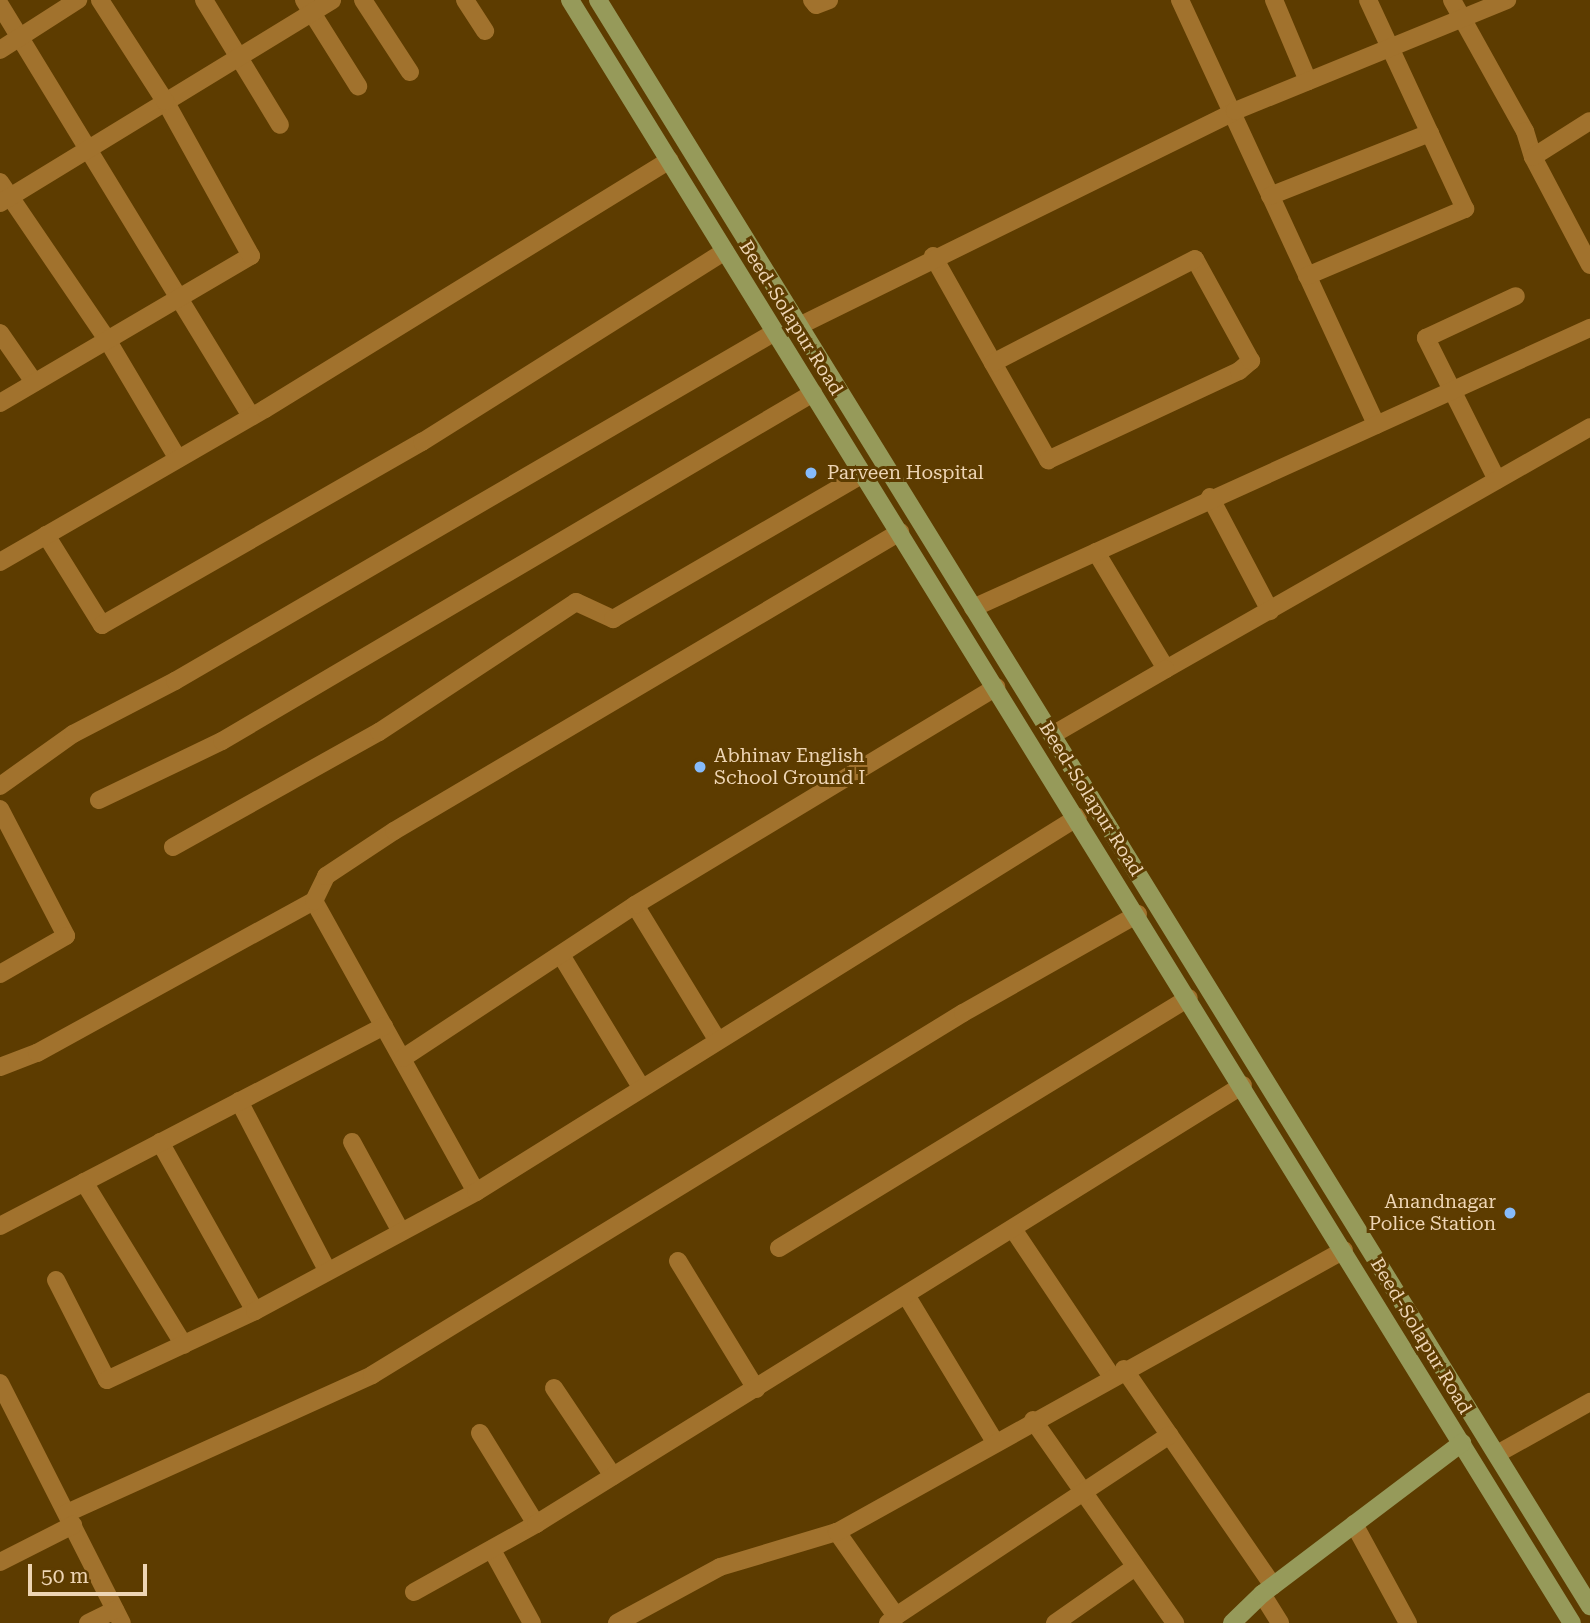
<!DOCTYPE html>
<html>
<head>
<meta charset="utf-8">
<style>
  body { margin:0 }
  #map { position:relative; width:1590px; height:1623px; overflow:hidden; background:#5d3c00; font-family:"Roboto Serif",serif }
  div>[style] { position:absolute }
  .minor>* { height:18px; margin:-9px; padding:0 9px; transform-origin:9px; border-radius:9px; background:#a1722d }
  .major>* { height:18px; margin:-9px; padding:0 9px; transform-origin:9px; border-radius:9px; background:#969a5a }
  .dots>* { width:19px; height:19px; translate:-50% -50%; box-sizing:border-box; border:4px solid #5d3c00; border-radius:50% }
  span { translate:-50% -50%; white-space:nowrap; text-align:center; line-height:1.15; -webkit-text-stroke:6px #5d3c00; paint-order:stroke }
  .street-label { font-size:19px; color:#eed5b4 }
  .poi-label { font-size:19px; color:#eed5b4 }
  .left { translate:0 -50%; text-align:left }
  .right { translate:-100% -50%; text-align:right }
  .scale { position:absolute; left:28px; top:1564px; width:119px; height:32px; box-sizing:border-box; border:4px solid #eed5b4; border-top:0; padding-left:9px; font-size:21px; line-height:24px; white-space:nowrap; color:#eed5b4; -webkit-text-stroke:5px #5d3c00; paint-order:stroke }
</style>
</head>
<body>
<div id="map">
  <div class="minor">
    <div style="left:204px;top:0;width:146px;rotate:58.7deg"></div>
    <div style="left:304px;top:0;width:102px;rotate:57.9deg"></div>
    <div style="left:363px;top:0;width:86px;rotate:56.9deg"></div>
    <div style="left:465px;top:0;width:37px;rotate:57deg"></div>
    <div style="left:812px;top:0;width:6px;rotate:51deg"></div>
    <div style="left:816px;top:5px;width:14px;rotate:-21deg"></div>
    <div style="left:1180px;top:0;width:468px;rotate:65.2deg"></div>
    <div style="left:1274px;top:0;width:88px;rotate:67.2deg"></div>
    <div style="left:1452px;top:0;width:150px;rotate:60.9deg"></div>
    <div style="left:1525px;top:131px;width:27px;rotate:73deg"></div>
    <div style="left:1533px;top:157px;width:122px;rotate:62.2deg"></div>
    <div style="left:0;top:5px;width:482px;rotate:58.6deg"></div>
    <div style="left:0;top:50px;width:93px;rotate:-32.7deg"></div>
    <div style="left:1533px;top:157px;width:67px;rotate:-32.3deg"></div>
    <div style="left:0;top:182px;width:192px;rotate:55.8deg"></div>
    <div style="left:108px;top:341px;width:137px;rotate:59.3deg"></div>
    <div style="left:1270px;top:196px;width:172px;rotate:-21.5deg"></div>
    <div style="left:0;top:203px;width:389px;rotate:-31.4deg"></div>
    <div style="left:933px;top:256px;width:123px;rotate:60.7deg"></div>
    <div style="left:993px;top:363px;width:112px;rotate:60.4deg"></div>
    <div style="left:1048px;top:460px;width:211px;rotate:-25deg"></div>
    <div style="left:1239px;top:371px;width:16px;rotate:-40deg"></div>
    <div style="left:1251px;top:361px;width:116px;rotate:-118.8deg"></div>
    <div style="left:1195px;top:259px;width:227px;rotate:152.8deg"></div>
    <div style="left:1307px;top:276px;width:172px;rotate:-23deg"></div>
    <div style="left:1465px;top:209px;width:230px;rotate:-114.9deg"></div>
    <div style="left:799px;top:326px;width:486px;rotate:-26.2deg"></div>
    <div style="left:1235px;top:111px;width:294px;rotate:-22.2deg"></div>
    <div style="left:0;top:333px;width:60px;rotate:55.2deg"></div>
    <div style="left:0;top:403px;width:291px;rotate:-30.4deg"></div>
    <div style="left:251px;top:256px;width:177px;rotate:-119deg"></div>
    <div style="left:165px;top:101px;width:120px;rotate:-122.8deg"></div>
    <div style="left:1497px;top:480px;width:159px;rotate:-116.6deg"></div>
    <div style="left:1426px;top:338px;width:99px;rotate:-25deg"></div>
    <div style="left:1210px;top:497px;width:129px;rotate:62.2deg"></div>
    <div style="left:46px;top:535px;width:106px;rotate:58.1deg"></div>
    <div style="left:102px;top:625px;width:369px;rotate:-29.8deg"></div>
    <div style="left:422px;top:442px;width:358px;rotate:-32.2deg"></div>
    <div style="left:1096px;top:552px;width:136px;rotate:59.1deg"></div>
    <div style="left:1166px;top:669px;width:488px;rotate:-29.7deg"></div>
    <div style="left:0;top:562px;width:306px;rotate:-30deg"></div>
    <div style="left:265px;top:409px;width:475px;rotate:-31.6deg"></div>
    <div style="left:973px;top:608px;width:678px;rotate:-24.41deg"></div>
    <div style="left:1054px;top:734px;width:129px;rotate:-30.1deg"></div>
    <div style="left:0;top:786px;width:90px;rotate:-35.5deg"></div>
    <div style="left:73px;top:734px;width:115px;rotate:-27.5deg"></div>
    <div style="left:175px;top:681px;width:694px;rotate:-30.19deg"></div>
    <div style="left:99px;top:800px;width:136px;rotate:-25.6deg"></div>
    <div style="left:222px;top:741px;width:686px;rotate:-30.49deg"></div>
    <div style="left:0;top:809px;width:143px;rotate:62.5deg"></div>
    <div style="left:66px;top:936px;width:76px;rotate:150.1deg"></div>
    <div style="left:173px;top:847px;width:236px;rotate:-29.2deg"></div>
    <div style="left:379px;top:732px;width:236px;rotate:-33.4deg"></div>
    <div style="left:576px;top:602px;width:41px;rotate:24.7deg"></div>
    <div style="left:613px;top:619px;width:289px;rotate:-30.1deg"></div>
    <div style="left:314px;top:901px;width:333px;rotate:60.9deg"></div>
    <div style="left:635px;top:905px;width:159px;rotate:58.6deg"></div>
    <div style="left:561px;top:955px;width:154px;rotate:58.8deg"></div>
    <div style="left:403px;top:1058px;width:278px;rotate:-33.4deg"></div>
    <div style="left:635px;top:905px;width:422px;rotate:-31.1deg"></div>
    <div style="left:0;top:1067px;width:40px;rotate:-21deg"></div>
    <div style="left:37px;top:1053px;width:316px;rotate:-28.8deg"></div>
    <div style="left:314px;top:901px;width:28px;rotate:-64deg"></div>
    <div style="left:326px;top:876px;width:82px;rotate:-33.5deg"></div>
    <div style="left:394px;top:831px;width:588px;rotate:-30.58deg"></div>
    <div style="left:239px;top:1101px;width:191px;rotate:62.5deg"></div>
    <div style="left:160px;top:1142px;width:194px;rotate:60.7deg"></div>
    <div style="left:352px;top:1142px;width:102px;rotate:61.4deg"></div>
    <div style="left:84px;top:1182px;width:191px;rotate:58.5deg"></div>
    <div style="left:0;top:1226px;width:433px;rotate:-27.5deg"></div>
    <div style="left:1013px;top:1229px;width:178px;rotate:56.2deg"></div>
    <div style="left:779px;top:1248px;width:480px;rotate:-31.4deg"></div>
    <div style="left:678px;top:1261px;width:150px;rotate:58.6deg"></div>
    <div style="left:56px;top:1280px;width:112px;rotate:63deg"></div>
    <div style="left:107px;top:1380px;width:163px;rotate:-25deg"></div>
    <div style="left:255px;top:1311px;width:251px;rotate:-28.3deg"></div>
    <div style="left:476px;top:1192px;width:709px;rotate:-31.92deg"></div>
    <div style="left:906px;top:1295px;width:172px;rotate:58.8deg"></div>
    <div style="left:1124px;top:1369px;width:263px;rotate:55.5deg"></div>
    <div style="left:0;top:1383px;width:269px;rotate:63.1deg"></div>
    <div style="left:554px;top:1388px;width:106px;rotate:56.2deg"></div>
    <div style="left:1033px;top:1420px;width:248px;rotate:55deg"></div>
    <div style="left:480px;top:1433px;width:107px;rotate:58.4deg"></div>
    <div style="left:1497px;top:1454px;width:107px;rotate:-29.2deg"></div>
    <div style="left:67px;top:1513px;width:335px;rotate:-24.3deg"></div>
    <div style="left:372px;top:1375px;width:693px;rotate:-31.49deg"></div>
    <div style="left:963px;top:1013px;width:201px;rotate:-29.5deg"></div>
    <div style="left:1354px;top:1524px;width:113px;rotate:61.4deg"></div>
    <div style="left:492px;top:1550px;width:83px;rotate:61.3deg"></div>
    <div style="left:0;top:1562px;width:82px;rotate:-26.9deg"></div>
    <div style="left:414px;top:1592px;width:140px;rotate:-29.1deg"></div>
    <div style="left:536px;top:1524px;width:832px;rotate:-31.84deg"></div>
    <div style="left:1262px;top:1594px;width:34px;rotate:58deg"></div>
    <div style="left:896px;top:1616px;width:328px;rotate:-33.5deg"></div>
    <div style="left:88px;top:1623px;width:30px;rotate:-26deg"></div>
    <div style="left:617px;top:1623px;width:117px;rotate:-28.5deg"></div>
    <div style="left:720px;top:1567px;width:122px;rotate:-16.7deg"></div>
    <div style="left:888px;top:1623px;width:11px;rotate:-41deg"></div>
    <div style="left:896px;top:1616px;width:103px;rotate:-125.1deg"></div>
    <div style="left:837px;top:1532px;width:580px;rotate:-29.08deg"></div>
    <div style="left:1055px;top:1623px;width:98px;rotate:-35deg"></div>
  </div>
  <div class="major">
    <div style="left:570px;top:0;width:1907px;rotate:58.31deg"></div>
    <div style="left:598px;top:0;width:1888px;rotate:58.3deg"></div>
    <div style="left:1232px;top:1623px;width:42px;rotate:-44deg"></div>
    <div style="left:1262px;top:1594px;width:251px;rotate:-37.1deg"></div>
  </div>
  <div class="dots">
    <div style="left:811px;top:473px;background:#86bbfb"></div>
    <div style="left:700px;top:767px;background:#86bbfb"></div>
    <div style="left:1510px;top:1213px;background:#86bbfb"></div>
  </div>
  <div class="street-label">
    <span style="left:791px;top:318px;rotate:58deg">Beed-Solapur Road</span>
    <span style="left:1091px;top:799px;rotate:58deg">Beed-Solapur Road</span>
    <span style="left:1421px;top:1336px;rotate:59deg">Beed-Solapur Road</span>
  </div>
  <div class="poi-label">
    <span class="left" style="left:827px;top:473px">Parveen Hospital</span>
    <span class="left" style="left:714px;top:767px">Abhinav English<br>School Ground I</span>
    <span class="right" style="left:1496px;top:1213px">Anandnagar<br>Police Station</span>
  </div>
  <div class="scale">50 m</div>
</div>
</body>
</html>
